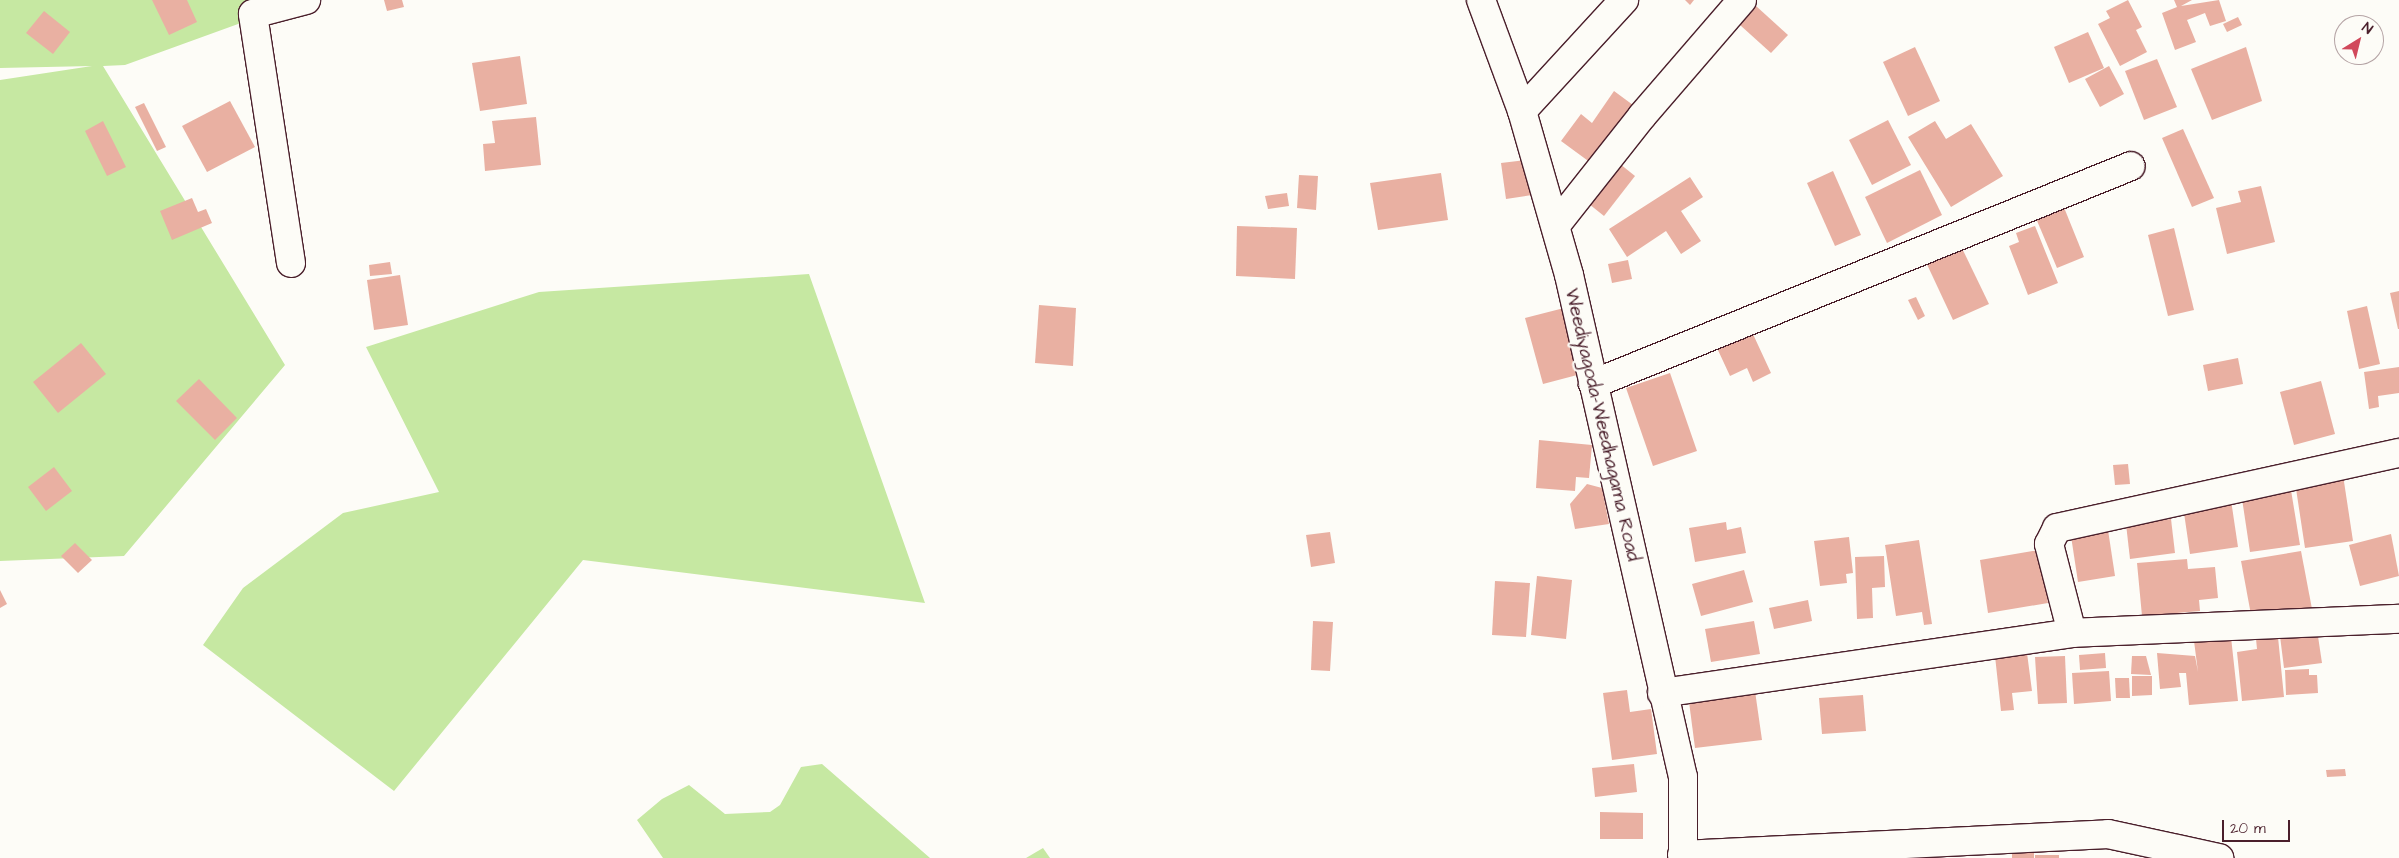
<!DOCTYPE html>
<html>
<head>
<meta charset="utf-8">
<style>
  body { margin:0 }
  #map { position:relative; width:2399px; height:858px; overflow:hidden; background:#fdfcf7; font-family:"Architects Daughter",sans-serif }
  div>[style] { position:absolute }
  .green>* { inset:0; background:#c6e8a2 }
  .building>* { inset:0; background:#e9b0a2 }
  .roads { filter:drop-shadow(1px 0 #4a1f2b) drop-shadow(-1px 0 #4a1f2b) drop-shadow(0 1px #4a1f2b) drop-shadow(0 -1px #4a1f2b) }
  .minor>* { height:28px; margin:-14px; padding:0 14px; transform-origin:14px; border-radius:14px; background:#fdfcf7 }
  span { translate:-50% -50%; white-space:nowrap; text-align:center; line-height:1.15; -webkit-text-stroke:4.5px #fdfcf7; paint-order:stroke }
  .street-label { font-size:19px; color:#4a1f2b }
  .north { position:absolute; left:2334px; top:15px; width:50px; height:50px; box-sizing:border-box; background:#fdfcf7; border:1px solid #b5a4a5; border-radius:50%; rotate:36deg; font-size:14px; font-weight:700; line-height:20px; text-align:center; color:#4a1f2b }
  .north::after { content:''; display:block; margin:auto; width:18px; height:22px; background:#d1495b; clip-path:polygon(50% 0,100% 100%,50% 72%,0 100%) }
  .scale { position:absolute; left:2222px; top:820px; width:68px; height:22px; box-sizing:border-box; border:2px solid #4a1f2b; border-top:0; padding-left:6px; font-size:15px; line-height:18px; white-space:nowrap; color:#4a1f2b; -webkit-text-stroke:4px #fdfcf7; paint-order:stroke }
</style>
</head>
<body>
<div id="map">
  <div class="green">
    <div style="clip-path:polygon(0 0,304px 0,125px 65px,103px 66px,285px 365px,124px 556px,0 561px,0 80px,92px 66px,0 68px)"></div>
    <div style="clip-path:polygon(809px 274px,925px 603px,583px 560px,394px 791px,203px 645px,243px 588px,343px 513px,439px 492px,366px 347px,539px 292px)"></div>
    <div style="clip-path:polygon(822px 764px,930px 858px,663px 858px,637px 820px,662px 799px,689px 785px,725px 814px,770px 812px,780px 805px,801px 767px)"></div>
    <div style="clip-path:polygon(1043px 848px,1050px 858px,1026px 858px)"></div>
  </div>
  <div class="building">
    <div style="clip-path:polygon(152px 0,187px 0,197px 22px,169px 35px)"></div>
    <div style="clip-path:polygon(384px 0,402px 0,404px 7px,387px 11px)"></div>
    <div style="clip-path:polygon(1685px 0,1694px 0,1690px 5px)"></div>
    <div style="clip-path:polygon(2128px 0,2142px 27px,2136px 30px,2147px 52px,2120px 66px,2098px 24px,2110px 18px,2106px 11px)"></div>
    <div style="clip-path:polygon(2174px 0,2192px 0,2181px 6px,2219px 0,2226px 21px,2210px 26px,2205px 13px,2187px 20px,2196px 42px,2175px 50px,2162px 13px,2177px 7px)"></div>
    <div style="clip-path:polygon(1756px 6px,1788px 35px,1771px 53px,1740px 25px)"></div>
    <div style="clip-path:polygon(44px 11px,70px 32px,53px 54px,26px 33px)"></div>
    <div style="clip-path:polygon(2238px 17px,2242px 25px,2227px 32px,2223px 24px)"></div>
    <div style="clip-path:polygon(2088px 32px,2104px 68px,2069px 83px,2054px 47px)"></div>
    <div style="clip-path:polygon(1915px 47px,1940px 101px,1908px 116px,1883px 62px)"></div>
    <div style="clip-path:polygon(2246px 47px,2262px 101px,2212px 120px,2191px 69px)"></div>
    <div style="clip-path:polygon(520px 56px,527px 104px,480px 111px,472px 63px)"></div>
    <div style="clip-path:polygon(2157px 59px,2177px 107px,2144px 120px,2125px 71px)"></div>
    <div style="clip-path:polygon(2109px 66px,2124px 94px,2100px 107px,2085px 79px)"></div>
    <div style="clip-path:polygon(1614px 91px,1633px 105px,1591px 163px,1561px 141px,1581px 114px,1592px 123px)"></div>
    <div style="clip-path:polygon(230px 101px,255px 147px,207px 172px,182px 126px)"></div>
    <div style="clip-path:polygon(144px 103px,166px 147px,157px 151px,135px 107px)"></div>
    <div style="clip-path:polygon(536px 117px,541px 165px,485px 171px,483px 144px,495px 143px,492px 121px)"></div>
    <div style="clip-path:polygon(1888px 120px,1911px 165px,1872px 185px,1849px 140px)"></div>
    <div style="clip-path:polygon(103px 121px,126px 167px,107px 176px,85px 131px)"></div>
    <div style="clip-path:polygon(1935px 121px,1946px 139px,1971px 124px,2003px 176px,1951px 207px,1908px 137px)"></div>
    <div style="clip-path:polygon(2183px 129px,2214px 198px,2192px 207px,2162px 138px)"></div>
    <div style="clip-path:polygon(1533px 159px,1538px 194px,1506px 199px,1501px 163px)"></div>
    <div style="clip-path:polygon(1615px 160px,1635px 176px,1604px 216px,1584px 200px)"></div>
    <div style="clip-path:polygon(1920px 170px,1942px 215px,1887px 243px,1865px 197px)"></div>
    <div style="clip-path:polygon(1833px 171px,1861px 235px,1835px 246px,1807px 183px)"></div>
    <div style="clip-path:polygon(1441px 173px,1448px 220px,1378px 230px,1370px 183px)"></div>
    <div style="clip-path:polygon(1299px 175px,1318px 176px,1316px 210px,1297px 208px)"></div>
    <div style="clip-path:polygon(1690px 177px,1703px 197px,1681px 211px,1701px 241px,1681px 254px,1666px 231px,1627px 257px,1609px 229px)"></div>
    <div style="clip-path:polygon(2261px 186px,2275px 242px,2227px 254px,2216px 208px,2241px 202px,2238px 191px)"></div>
    <div style="clip-path:polygon(1287px 193px,1289px 206px,1268px 209px,1265px 196px)"></div>
    <div style="clip-path:polygon(192px 198px,198px 212px,206px 209px,212px 223px,172px 240px,160px 211px)"></div>
    <div style="clip-path:polygon(2063px 205px,2084px 257px,2057px 268px,2035px 216px)"></div>
    <div style="clip-path:polygon(1237px 226px,1297px 228px,1295px 279px,1236px 276px)"></div>
    <div style="clip-path:polygon(2035px 226px,2058px 283px,2028px 295px,2009px 246px,2019px 242px,2016px 233px)"></div>
    <div style="clip-path:polygon(2174px 228px,2194px 310px,2168px 316px,2148px 235px)"></div>
    <div style="clip-path:polygon(1959px 242px,1989px 304px,1953px 320px,1924px 258px)"></div>
    <div style="clip-path:polygon(1628px 260px,1632px 279px,1612px 283px,1608px 264px)"></div>
    <div style="clip-path:polygon(390px 262px,392px 274px,370px 276px,369px 265px)"></div>
    <div style="clip-path:polygon(400px 275px,408px 325px,374px 330px,367px 280px)"></div>
    <div style="clip-path:polygon(2399px 291px,2399px 329px,2398px 329px,2390px 293px)"></div>
    <div style="clip-path:polygon(1916px 297px,1925px 316px,1918px 320px,1908px 300px)"></div>
    <div style="clip-path:polygon(1039px 305px,1076px 308px,1073px 366px,1035px 363px)"></div>
    <div style="clip-path:polygon(2367px 306px,2380px 364px,2359px 369px,2347px 311px)"></div>
    <div style="clip-path:polygon(1564px 308px,1581px 374px,1543px 384px,1525px 318px)"></div>
    <div style="clip-path:polygon(1752px 332px,1771px 373px,1753px 382px,1747px 368px,1730px 376px,1717px 348px)"></div>
    <div style="clip-path:polygon(81px 343px,106px 374px,58px 413px,33px 382px)"></div>
    <div style="clip-path:polygon(2238px 358px,2243px 384px,2208px 391px,2203px 365px)"></div>
    <div style="clip-path:polygon(2399px 367px,2399px 393px,2378px 396px,2379px 407px,2369px 409px,2364px 372px)"></div>
    <div style="clip-path:polygon(1670px 373px,1697px 451px,1653px 466px,1626px 388px)"></div>
    <div style="clip-path:polygon(199px 379px,237px 418px,215px 440px,176px 401px)"></div>
    <div style="clip-path:polygon(2321px 381px,2335px 434px,2294px 445px,2280px 392px)"></div>
    <div style="clip-path:polygon(1539px 440px,1592px 445px,1589px 478px,1576px 477px,1575px 491px,1536px 488px)"></div>
    <div style="clip-path:polygon(2128px 464px,2130px 484px,2115px 485px,2113px 465px)"></div>
    <div style="clip-path:polygon(54px 467px,72px 491px,46px 511px,28px 487px)"></div>
    <div style="clip-path:polygon(2343px 475px,2353px 541px,2305px 548px,2295px 482px)"></div>
    <div style="clip-path:polygon(1587px 484px,1602px 488px,1609px 524px,1575px 529px,1570px 504px)"></div>
    <div style="clip-path:polygon(2290px 484px,2300px 545px,2250px 552px,2241px 492px)"></div>
    <div style="clip-path:polygon(2231px 500px,2238px 547px,2190px 554px,2183px 506px)"></div>
    <div style="clip-path:polygon(2171px 519px,2175px 553px,2130px 559px,2126px 524px)"></div>
    <div style="clip-path:polygon(1726px 522px,1727px 530px,1741px 527px,1746px 553px,1695px 562px,1689px 528px)"></div>
    <div style="clip-path:polygon(2108px 530px,2115px 576px,2078px 582px,2071px 536px)"></div>
    <div style="clip-path:polygon(1330px 532px,1335px 563px,1311px 567px,1306px 535px)"></div>
    <div style="clip-path:polygon(2391px 534px,2399px 576px,2360px 586px,2349px 545px)"></div>
    <div style="clip-path:polygon(1849px 537px,1853px 573px,1846px 574px,1847px 583px,1820px 586px,1814px 541px)"></div>
    <div style="clip-path:polygon(1919px 540px,1932px 624px,1924px 625px,1922px 612px,1896px 616px,1885px 545px)"></div>
    <div style="clip-path:polygon(75px 543px,92px 560px,78px 573px,61px 556px)"></div>
    <div style="clip-path:polygon(2039px 550px,2048px 603px,1988px 613px,1980px 560px)"></div>
    <div style="clip-path:polygon(2301px 551px,2312px 609px,2252px 620px,2241px 561px)"></div>
    <div style="clip-path:polygon(1884px 556px,1885px 587px,1872px 588px,1873px 618px,1857px 619px,1855px 557px)"></div>
    <div style="clip-path:polygon(2187px 559px,2188px 569px,2215px 567px,2218px 598px,2199px 600px,2200px 611px,2142px 616px,2137px 563px)"></div>
    <div style="clip-path:polygon(1744px 570px,1753px 602px,1701px 616px,1692px 584px)"></div>
    <div style="clip-path:polygon(1537px 576px,1572px 580px,1566px 639px,1531px 635px)"></div>
    <div style="clip-path:polygon(1495px 581px,1530px 583px,1526px 637px,1492px 635px)"></div>
    <div style="clip-path:polygon(0 590px,7px 604px,0 608px)"></div>
    <div style="clip-path:polygon(1808px 600px,1812px 621px,1774px 629px,1769px 608px)"></div>
    <div style="clip-path:polygon(1313px 621px,1333px 622px,1330px 671px,1311px 670px)"></div>
    <div style="clip-path:polygon(1754px 621px,1760px 654px,1711px 662px,1705px 629px)"></div>
    <div style="clip-path:polygon(2316px 623px,2322px 663px,2284px 668px,2279px 628px)"></div>
    <div style="clip-path:polygon(2231px 637px,2238px 701px,2189px 705px,2186px 673px,2179px 673px,2181px 687px,2160px 689px,2157px 653px,2195px 656px,2198px 672px,2194px 641px)"></div>
    <div style="clip-path:polygon(2278px 637px,2284px 697px,2242px 701px,2237px 652px,2257px 649px,2256px 639px)"></div>
    <div style="clip-path:polygon(2027px 653px,2032px 691px,2012px 693px,2014px 710px,2001px 711px,1995px 656px)"></div>
    <div style="clip-path:polygon(2105px 653px,2106px 668px,2080px 670px,2079px 655px)"></div>
    <div style="clip-path:polygon(2065px 656px,2067px 703px,2038px 704px,2035px 657px)"></div>
    <div style="clip-path:polygon(2132px 656px,2146px 656px,2151px 675px,2131px 674px)"></div>
    <div style="clip-path:polygon(2309px 669px,2309px 675px,2317px 675px,2318px 693px,2286px 695px,2285px 670px)"></div>
    <div style="clip-path:polygon(2109px 671px,2111px 701px,2074px 704px,2072px 673px)"></div>
    <div style="clip-path:polygon(2132px 676px,2152px 676px,2152px 695px,2132px 696px)"></div>
    <div style="clip-path:polygon(2115px 678px,2129px 678px,2130px 698px,2116px 698px)"></div>
    <div style="clip-path:polygon(1627px 690px,1630px 712px,1651px 709px,1657px 754px,1612px 760px,1603px 693px)"></div>
    <div style="clip-path:polygon(1755px 691px,1762px 740px,1695px 748px,1688px 694px)"></div>
    <div style="clip-path:polygon(1863px 695px,1866px 731px,1822px 734px,1819px 698px)"></div>
    <div style="clip-path:polygon(1634px 764px,1637px 792px,1595px 797px,1592px 768px)"></div>
    <div style="clip-path:polygon(2345px 769px,2346px 776px,2327px 777px,2326px 770px)"></div>
    <div style="clip-path:polygon(1600px 812px,1643px 813px,1643px 839px,1600px 839px)"></div>
    <div style="clip-path:polygon(2034px 850px,2034px 858px,2012px 858px,2012px 851px)"></div>
    <div style="clip-path:polygon(2035px 855px,2059px 855px,2059px 858px,2035px 858px)"></div>
  </div>
  <div class="roads">
    <div class="minor">
      <div style="left:1481px;top:0;width:118px;rotate:69.7deg"></div>
      <div style="left:1522px;top:111px;width:171px;rotate:74deg"></div>
      <div style="left:1569px;top:275px;width:515px;rotate:77.21deg"></div>
      <div style="left:1683px;top:777px;width:81px;rotate:90deg"></div>
      <div style="left:1522px;top:111px;width:151px;rotate:-47.4deg"></div>
      <div style="left:1556px;top:225px;width:139px;rotate:-51.7deg"></div>
      <div style="left:1642px;top:116px;width:153px;rotate:-49.2deg"></div>
      <div style="left:291px;top:263px;width:252px;rotate:-98.7deg"></div>
      <div style="left:253px;top:14px;width:55px;rotate:-14.8deg"></div>
      <div style="left:1593px;top:384px;width:580px;rotate:-22.06deg"></div>
      <div style="left:2072px;top:633px;width:92px;rotate:-104.5deg"></div>
      <div style="left:2049px;top:544px;width:18px;rotate:-63deg"></div>
      <div style="left:2057px;top:528px;width:350px;rotate:-12.4deg"></div>
      <div style="left:1662px;top:693px;width:414px;rotate:-8.3deg"></div>
      <div style="left:2072px;top:633px;width:327px;rotate:-2.5deg"></div>
      <div style="left:1682px;top:855px;width:427px;rotate:-2.8deg"></div>
      <div style="left:2108px;top:834px;width:114px;rotate:12.2deg"></div>
    </div>
  </div>
  <div class="street-label">
    <span style="left:1602px;top:425px;rotate:77deg">Weediyagoda-Weedhagama Road</span>
  </div>
  <div class="north">N</div>
  <div class="scale">20 m</div>
</div>
</body>
</html>
